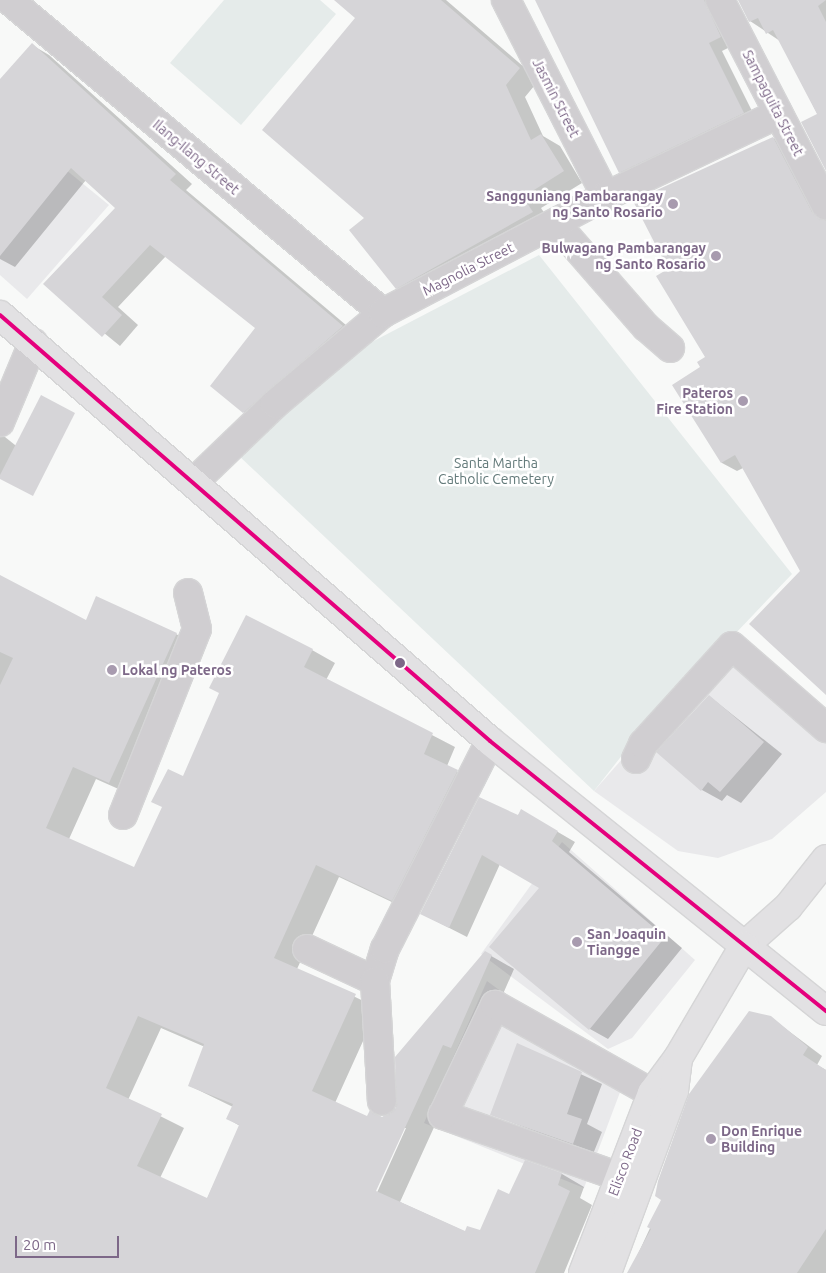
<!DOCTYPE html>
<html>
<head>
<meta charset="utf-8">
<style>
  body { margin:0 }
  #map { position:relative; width:826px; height:1273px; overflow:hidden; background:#f8f9f8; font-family:Ubuntu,sans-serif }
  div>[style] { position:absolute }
  .built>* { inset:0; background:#e9e9eb }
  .green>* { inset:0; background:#e5ebea }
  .shadow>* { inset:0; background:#0003 }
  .building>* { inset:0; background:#d6d5d8 }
  .roads { filter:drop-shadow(1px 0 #d5d5d6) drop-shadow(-1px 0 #d5d5d6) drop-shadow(0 1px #d5d5d6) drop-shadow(0 -1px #d5d5d6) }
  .minor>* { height:28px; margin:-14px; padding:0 14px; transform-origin:14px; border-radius:14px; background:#d0ced1 }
  .major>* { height:28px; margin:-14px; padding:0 14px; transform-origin:14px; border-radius:14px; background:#e2e1e3 }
  .bus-1>* { height:4px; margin:-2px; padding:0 2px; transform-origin:2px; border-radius:2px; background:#e5007d }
  .dots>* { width:14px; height:14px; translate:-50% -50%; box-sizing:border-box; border:2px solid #fff; border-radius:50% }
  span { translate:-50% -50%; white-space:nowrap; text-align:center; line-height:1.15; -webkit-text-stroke:5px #fff; paint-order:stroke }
  .street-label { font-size:14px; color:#7d6888 }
  .poi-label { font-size:14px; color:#7d6888; font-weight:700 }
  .right { translate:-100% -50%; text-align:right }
  .left { translate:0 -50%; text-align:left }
  .park-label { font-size:14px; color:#637a7a }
  .scale { position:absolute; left:15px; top:1236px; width:104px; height:22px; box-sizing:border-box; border:2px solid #7d6888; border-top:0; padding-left:6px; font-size:15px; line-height:18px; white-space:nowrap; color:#7d6888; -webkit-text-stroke:4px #fff; paint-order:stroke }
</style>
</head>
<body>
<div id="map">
  <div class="built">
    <div style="clip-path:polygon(0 116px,109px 205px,27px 299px,0 275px)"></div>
    <div style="clip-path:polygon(732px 634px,826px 721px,826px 792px,772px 839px,718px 858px,678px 851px,594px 791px)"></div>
    <div style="clip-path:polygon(562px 842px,695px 960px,632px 1038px,608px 1049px,481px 954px)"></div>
    <div style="clip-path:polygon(487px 981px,581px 1050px,628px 1071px,584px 1188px,424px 1123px)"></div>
  </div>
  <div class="green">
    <div style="clip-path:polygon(224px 0,320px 0,336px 14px,241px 125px,170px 63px)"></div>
    <div style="clip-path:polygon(539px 255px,792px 574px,634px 740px,594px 791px,238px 455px,296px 398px,368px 344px)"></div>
  </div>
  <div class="shadow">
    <div style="clip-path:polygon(337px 0,446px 0,539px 80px,525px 97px,543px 136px,560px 146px,582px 183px,541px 208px,551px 223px,416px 299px,397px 288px,366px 218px,357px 18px)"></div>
    <div style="clip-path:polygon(536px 0,722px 0,734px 45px,722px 51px,757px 121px,633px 180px,620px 172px)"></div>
    <div style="clip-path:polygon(739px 0,826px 0,826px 168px,818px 115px,780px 41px,750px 21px)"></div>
    <div style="clip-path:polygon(32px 45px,49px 55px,192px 184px,186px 190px,359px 336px,260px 422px,244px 412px,256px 328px,166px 256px,118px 307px,138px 325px,120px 346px,44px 284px,117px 207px,86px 180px,15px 267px,0 259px,0 81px)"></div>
    <div style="clip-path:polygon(773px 138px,788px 147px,826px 220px,826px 693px,802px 571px,743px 468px,737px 471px,722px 463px,674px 385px,702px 368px,706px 358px,669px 270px)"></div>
    <div style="clip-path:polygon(0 433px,20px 449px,0 477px)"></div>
    <div style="clip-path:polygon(evenodd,0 577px,87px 622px,176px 634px,199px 647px,132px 795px,96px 779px,69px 839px,134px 869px,184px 777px,312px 650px,335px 663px,326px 680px,455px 747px,447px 766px,480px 784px,415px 913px,339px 877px,297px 969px,378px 1008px,335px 1103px,368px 1118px,382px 1118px,392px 1115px,486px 953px,514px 969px,474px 1060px,466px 1057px,400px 1202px,466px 1232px,481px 1232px,510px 1196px,525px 1162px,562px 1174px,584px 1187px,580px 1198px,592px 1205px,564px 1273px,0 1273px,0 577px,161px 1028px,205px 1047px,190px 1086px,233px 1107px,228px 1119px,240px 1126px,207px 1199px,160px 1178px,184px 1128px,128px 1100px,161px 1028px,0 577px,403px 1128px,406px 1128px,375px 1197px,373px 1196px,403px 1128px)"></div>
    <div style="clip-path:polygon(709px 696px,782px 754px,741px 803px,727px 795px,722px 801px,702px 790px)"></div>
    <div style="clip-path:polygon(522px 811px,575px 842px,569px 852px,682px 948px,608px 1039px,590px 1029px,541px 888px,500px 864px,467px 937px,422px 914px)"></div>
    <div style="clip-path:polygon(770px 1017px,822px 1056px,817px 1065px,826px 1070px,826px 1273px,638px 1273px,631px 1269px,663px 1200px)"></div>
    <div style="clip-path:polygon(518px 1045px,602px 1084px,587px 1124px,602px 1132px,593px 1154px,491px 1114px)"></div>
  </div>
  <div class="building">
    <div style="clip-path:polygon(334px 0,441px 0,520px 68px,506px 85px,531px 140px,541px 134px,564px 171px,523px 197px,533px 212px,396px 289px,349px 230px,364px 218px,262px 130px,355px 18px)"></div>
    <div style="clip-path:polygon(535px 0,704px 0,721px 37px,709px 43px,744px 113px,619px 173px)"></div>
    <div style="clip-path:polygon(738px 0,826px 0,818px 6px,826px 22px,826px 171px,801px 122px,817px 114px,773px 30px,766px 34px,758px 18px,749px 22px)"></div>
    <div style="clip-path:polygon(32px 43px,176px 174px,170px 180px,343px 326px,243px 413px,210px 386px,255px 328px,150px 245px,102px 297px,122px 315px,102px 337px,43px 284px,115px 208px,71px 168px,0 256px,0 79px)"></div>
    <div style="clip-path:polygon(773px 137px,812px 212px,826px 221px,826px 695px,749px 624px,800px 571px,735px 455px,721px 463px,672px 385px,700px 367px,697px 362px,705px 357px,656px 276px,668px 269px,633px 201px)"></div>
    <div style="clip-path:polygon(41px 395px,75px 413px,33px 496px,0 479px,0 475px)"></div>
    <div style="clip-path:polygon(evenodd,0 575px,86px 620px,96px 596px,177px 633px,109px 783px,73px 767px,46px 828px,134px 867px,162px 807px,151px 802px,168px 769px,183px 776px,219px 693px,209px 688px,246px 615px,313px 649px,304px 667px,433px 733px,424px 754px,458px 770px,392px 901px,316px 865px,274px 958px,356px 994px,312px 1091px,367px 1116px,370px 1110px,382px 1117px,396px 1108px,395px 1057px,485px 951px,492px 955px,451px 1048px,443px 1045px,376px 1191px,465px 1231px,467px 1226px,480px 1230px,498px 1189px,509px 1194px,525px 1160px,562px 1173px,558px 1185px,570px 1191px,535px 1273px,0 1273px,0 685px,13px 658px,0 652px,0 575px,138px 1016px,204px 1044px,188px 1086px,233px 1104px,226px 1119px,239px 1125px,207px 1198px,137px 1166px,162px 1114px,106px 1088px,138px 1016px)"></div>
    <div style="clip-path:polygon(709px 695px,764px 742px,720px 792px,708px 782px,701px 791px,656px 752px)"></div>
    <div style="clip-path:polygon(479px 797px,518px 815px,521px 809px,558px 831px,552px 841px,665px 937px,589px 1030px,489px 947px,539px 888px,482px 855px,449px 928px,420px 914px)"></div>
    <div style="clip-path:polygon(749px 1011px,771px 1016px,808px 1047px,803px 1055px,826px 1070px,826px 1229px,797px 1273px,627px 1273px,651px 1229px,647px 1227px,661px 1200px,655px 1196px,658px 1181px,689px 1094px)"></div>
    <div style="clip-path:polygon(517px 1043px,582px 1072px,567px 1114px,582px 1119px,573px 1144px,490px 1115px)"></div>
  </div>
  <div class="roads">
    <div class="minor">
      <div style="left:9px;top:0;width:488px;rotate:39.9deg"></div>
      <div style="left:506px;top:0;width:220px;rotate:63deg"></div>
      <div style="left:720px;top:0;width:231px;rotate:62.7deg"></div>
      <div style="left:556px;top:224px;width:137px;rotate:48.9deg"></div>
      <div style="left:646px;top:327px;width:32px;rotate:41deg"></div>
      <div style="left:0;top:422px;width:86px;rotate:-67.3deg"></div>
      <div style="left:195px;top:481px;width:111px;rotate:-43.9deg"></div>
      <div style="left:275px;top:404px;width:141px;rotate:-40.1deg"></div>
      <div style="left:383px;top:313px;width:252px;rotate:-27.7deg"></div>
      <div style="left:606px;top:196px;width:191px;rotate:-25.5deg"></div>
      <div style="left:636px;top:759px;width:17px;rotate:-65deg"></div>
      <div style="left:643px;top:744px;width:132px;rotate:-47.8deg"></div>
      <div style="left:732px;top:646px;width:125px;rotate:41.1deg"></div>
      <div style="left:123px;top:815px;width:200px;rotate:-68.3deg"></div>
      <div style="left:197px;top:629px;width:37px;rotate:-104deg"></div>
      <div style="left:307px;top:949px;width:75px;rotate:25.2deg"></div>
      <div style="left:375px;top:981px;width:34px;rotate:-73deg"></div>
      <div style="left:385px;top:949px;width:233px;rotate:-63.2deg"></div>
      <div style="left:375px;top:981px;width:120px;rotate:86.7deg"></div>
      <div style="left:620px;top:1177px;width:188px;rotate:-160.7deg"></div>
      <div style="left:443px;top:1115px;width:122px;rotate:-64.7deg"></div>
      <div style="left:495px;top:1005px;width:180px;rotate:29.3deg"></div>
    </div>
    <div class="major">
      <div style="left:0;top:315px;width:649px;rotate:41deg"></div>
      <div style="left:490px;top:741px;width:431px;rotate:38.8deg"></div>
      <div style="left:744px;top:946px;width:59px;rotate:-41.6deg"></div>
      <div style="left:788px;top:907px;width:61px;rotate:-51.6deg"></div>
      <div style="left:583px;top:1273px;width:193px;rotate:-69deg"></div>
      <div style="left:652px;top:1093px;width:44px;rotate:-53.4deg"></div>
      <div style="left:678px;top:1058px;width:130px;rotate:-59.5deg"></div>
      <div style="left:607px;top:1273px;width:194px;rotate:-69.8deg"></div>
      <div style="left:674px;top:1091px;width:32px;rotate:-83deg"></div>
    </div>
  </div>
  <div class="bus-1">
    <div style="left:0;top:315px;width:649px;rotate:41deg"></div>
    <div style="left:490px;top:741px;width:431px;rotate:38.8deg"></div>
  </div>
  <div class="dots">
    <div style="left:673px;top:204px;background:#a89baf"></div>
    <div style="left:716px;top:256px;background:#a89baf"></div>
    <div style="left:743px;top:401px;background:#a89baf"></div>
    <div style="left:400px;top:663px;background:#7d6888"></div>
    <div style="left:112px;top:670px;background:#a89baf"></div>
    <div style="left:577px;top:942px;background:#a89baf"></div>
    <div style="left:711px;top:1139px;background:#a89baf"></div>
  </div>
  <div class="street-label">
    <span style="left:556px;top:98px;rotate:63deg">Jasmin Street</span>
    <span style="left:773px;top:103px;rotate:63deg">Sampaguita Street</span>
    <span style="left:196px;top:157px;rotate:40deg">Ilang-Ilang Street</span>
    <span style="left:468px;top:269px;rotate:-27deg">Magnolia Street</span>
    <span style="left:625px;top:1162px;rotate:-69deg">Elisco Road</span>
  </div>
  <div class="poi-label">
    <span class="right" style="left:663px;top:204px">Sangguniang Pambarangay<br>ng Santo Rosario</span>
    <span class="right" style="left:706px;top:256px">Bulwagang Pambarangay<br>ng Santo Rosario</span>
    <span class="right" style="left:733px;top:401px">Pateros<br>Fire Station</span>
    <span class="left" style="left:122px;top:670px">Lokal ng Pateros</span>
    <span class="left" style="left:587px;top:942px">San Joaquin<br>Tiangge</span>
    <span class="left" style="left:721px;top:1139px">Don Enrique<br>Building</span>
  </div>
  <div class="park-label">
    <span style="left:496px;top:471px">Santa Martha<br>Catholic Cemetery</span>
  </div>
  <div class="scale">20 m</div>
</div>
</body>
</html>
